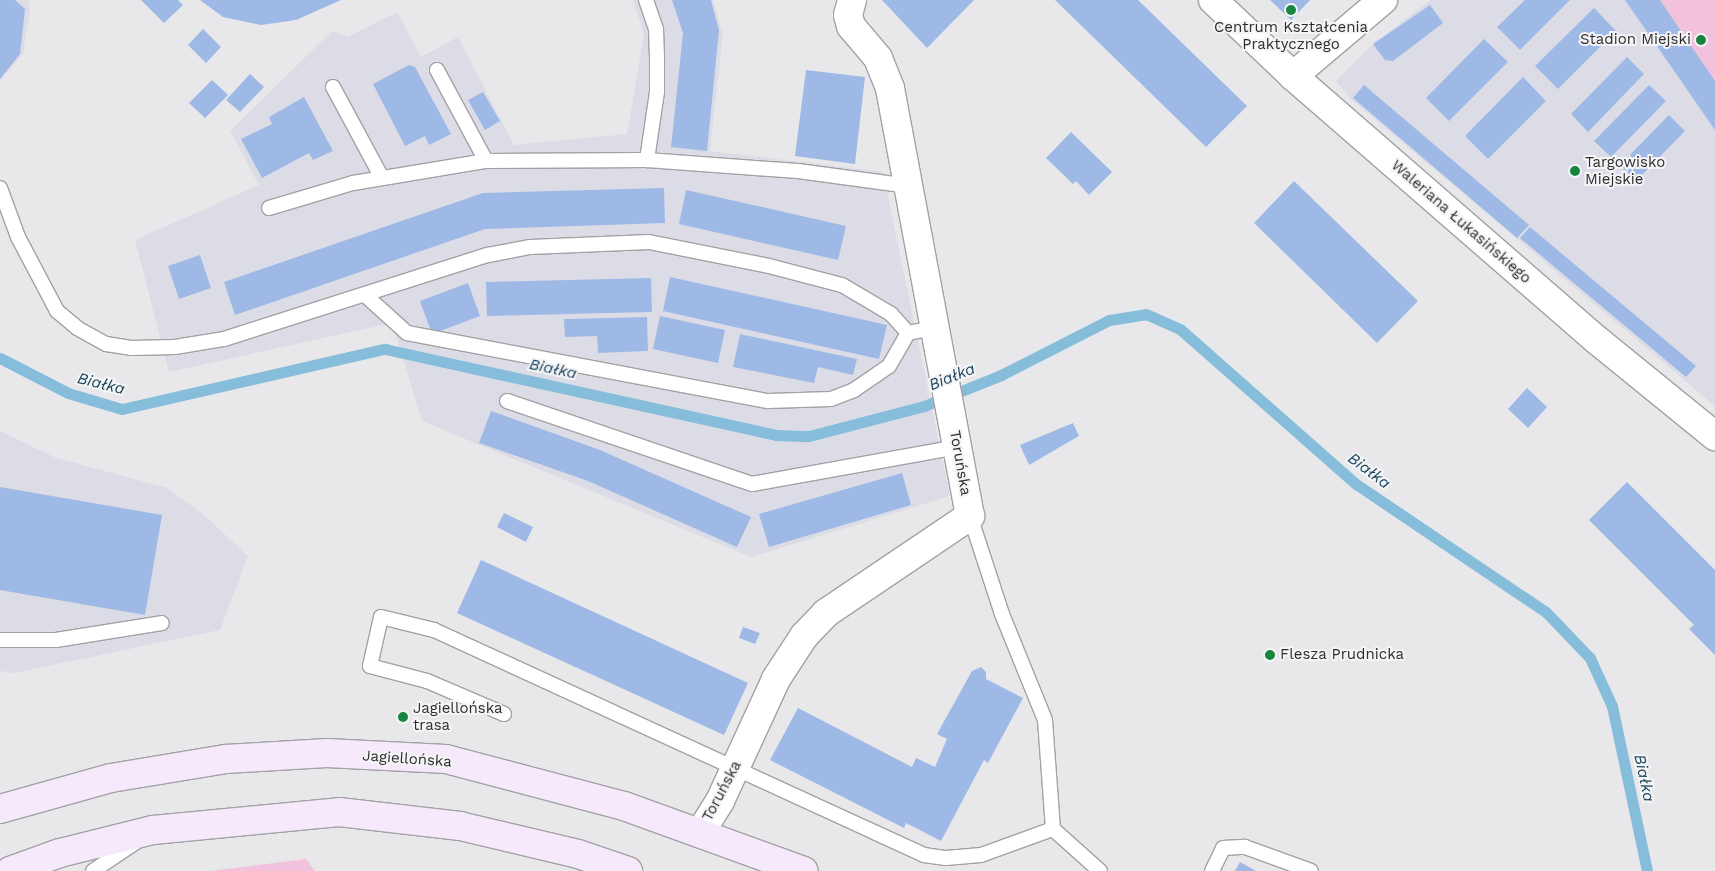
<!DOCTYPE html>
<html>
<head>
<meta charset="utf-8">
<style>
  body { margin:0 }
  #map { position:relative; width:1715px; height:871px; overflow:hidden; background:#e8e8eb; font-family:"Work Sans",sans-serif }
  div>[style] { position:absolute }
  .built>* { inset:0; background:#dcdce6 }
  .green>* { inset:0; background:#f2c2dd }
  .stream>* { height:11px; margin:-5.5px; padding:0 5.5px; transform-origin:5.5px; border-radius:5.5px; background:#86bdda }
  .building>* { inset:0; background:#9eb9e6 }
  .roads { filter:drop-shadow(1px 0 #a2a2a5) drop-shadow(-1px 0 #a2a2a5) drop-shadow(0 1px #a2a2a5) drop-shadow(0 -1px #a2a2a5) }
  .lane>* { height:14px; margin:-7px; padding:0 7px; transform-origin:7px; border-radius:7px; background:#fff }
  .street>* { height:28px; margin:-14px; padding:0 14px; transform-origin:14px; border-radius:14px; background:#fff }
  .secondary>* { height:28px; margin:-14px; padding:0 14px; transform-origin:14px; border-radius:14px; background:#f6e9fb }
  .dots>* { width:14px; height:14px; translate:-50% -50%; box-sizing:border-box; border:2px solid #f5f5f8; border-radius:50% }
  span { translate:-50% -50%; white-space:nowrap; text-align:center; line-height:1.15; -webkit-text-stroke:4px #f5f5f8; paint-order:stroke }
  .poi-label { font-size:15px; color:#2d2d2e }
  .right { translate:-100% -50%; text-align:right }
  .left { translate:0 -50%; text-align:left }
  .street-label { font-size:15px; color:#2d2d2e }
  .water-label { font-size:16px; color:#1b475d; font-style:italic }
</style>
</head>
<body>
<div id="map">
  <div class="built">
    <div style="clip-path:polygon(0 0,28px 0,30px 11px,23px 54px,0 81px)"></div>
    <div style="clip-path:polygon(633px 0,713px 0,723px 35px,710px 151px,883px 172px,950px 496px,751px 557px,422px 421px,392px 323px,169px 372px,135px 240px,259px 185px,230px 131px,332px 31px,348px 37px,397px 12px,421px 57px,458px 37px,514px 145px,627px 134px,644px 34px)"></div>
    <div style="clip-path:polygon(1430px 0,1660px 0,1715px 81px,1715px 406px,1351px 99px,1336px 81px,1373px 44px)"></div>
    <div style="clip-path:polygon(0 431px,54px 457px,167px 488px,203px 514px,248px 556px,220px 630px,14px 673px,0 671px)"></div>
  </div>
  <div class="green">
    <div style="clip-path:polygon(1660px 0,1715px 0,1715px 81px)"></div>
    <div style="clip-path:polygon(306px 859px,315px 871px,211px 871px)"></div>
  </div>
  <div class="stream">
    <div style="left:0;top:358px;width:76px;rotate:27.2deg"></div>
    <div style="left:68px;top:393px;width:56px;rotate:16.5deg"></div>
    <div style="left:122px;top:409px;width:270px;rotate:-12.9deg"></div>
    <div style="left:385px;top:349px;width:400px;rotate:12.4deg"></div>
    <div style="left:776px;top:435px;width:33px;rotate:2deg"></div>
    <div style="left:809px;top:436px;width:119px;rotate:-14.6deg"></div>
    <div style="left:924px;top:406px;width:83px;rotate:-21.9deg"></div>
    <div style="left:1001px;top:375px;width:121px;rotate:-27deg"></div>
    <div style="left:1109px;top:320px;width:37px;rotate:-9deg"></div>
    <div style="left:1146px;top:314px;width:37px;rotate:24deg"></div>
    <div style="left:1180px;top:329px;width:235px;rotate:41.4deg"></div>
    <div style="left:1356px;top:484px;width:229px;rotate:34deg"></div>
    <div style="left:1546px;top:612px;width:64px;rotate:46.3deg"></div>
    <div style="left:1590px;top:658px;width:53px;rotate:65.4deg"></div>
    <div style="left:1612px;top:706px;width:169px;rotate:78deg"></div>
  </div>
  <div class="building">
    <div style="clip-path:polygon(0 0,15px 0,25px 9px,20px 54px,0 79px)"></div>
    <div style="clip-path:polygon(141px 0,178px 0,183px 5px,164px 23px)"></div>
    <div style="clip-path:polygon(200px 0,341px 0,296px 20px,261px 25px,223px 17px)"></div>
    <div style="clip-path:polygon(672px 0,711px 0,719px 30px,707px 151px,671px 147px,683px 33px)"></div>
    <div style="clip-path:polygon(882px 0,974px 0,927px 48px)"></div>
    <div style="clip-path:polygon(1055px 0,1138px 0,1247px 106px,1206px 147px)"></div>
    <div style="clip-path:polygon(1270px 0,1310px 0,1291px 20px)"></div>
    <div style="clip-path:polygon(1525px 0,1570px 0,1520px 50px,1497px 27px)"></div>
    <div style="clip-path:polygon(1625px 0,1660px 0,1715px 81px,1715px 130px)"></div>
    <div style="clip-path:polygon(1430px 5px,1443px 23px,1393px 61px,1385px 60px,1373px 44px)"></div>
    <div style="clip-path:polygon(1594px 8px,1616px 31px,1558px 89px,1535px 66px)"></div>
    <div style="clip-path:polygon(203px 29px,221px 47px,206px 63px,188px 45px)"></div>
    <div style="clip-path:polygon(1484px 39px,1508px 62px,1449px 121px,1426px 98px)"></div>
    <div style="clip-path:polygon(1627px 57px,1644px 74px,1588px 132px,1571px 114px)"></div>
    <div style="clip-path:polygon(409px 65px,415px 67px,451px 134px,429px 145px,425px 136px,405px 146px,373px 84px)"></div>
    <div style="clip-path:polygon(806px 70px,865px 77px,855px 164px,795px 156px)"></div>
    <div style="clip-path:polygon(250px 74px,264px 87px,240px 112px,226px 100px)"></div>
    <div style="clip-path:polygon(1523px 77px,1546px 101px,1488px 159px,1465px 136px)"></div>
    <div style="clip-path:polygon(212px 80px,228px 95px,205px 118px,189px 103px)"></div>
    <div style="clip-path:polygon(1364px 85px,1529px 225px,1517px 238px,1353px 98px)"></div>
    <div style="clip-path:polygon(1649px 85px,1666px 101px,1611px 157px,1594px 141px)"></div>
    <div style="clip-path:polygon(483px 92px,500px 121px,485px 130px,468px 100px)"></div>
    <div style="clip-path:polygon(304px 97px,333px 151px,313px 160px,309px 153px,262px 178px,241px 139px,272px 124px,269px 117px)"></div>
    <div style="clip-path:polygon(1669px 115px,1685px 131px,1636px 181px,1620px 165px)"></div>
    <div style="clip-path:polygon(1071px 132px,1112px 172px,1089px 195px,1076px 181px,1073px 184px,1046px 158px)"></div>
    <div style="clip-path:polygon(1294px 181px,1418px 301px,1377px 343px,1254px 223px)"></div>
    <div style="clip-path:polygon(664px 188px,665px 223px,485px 229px,235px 315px,224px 282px,483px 193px)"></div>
    <div style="clip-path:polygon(686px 190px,846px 226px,838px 260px,679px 224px)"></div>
    <div style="clip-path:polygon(1530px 227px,1696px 366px,1686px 377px,1520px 238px)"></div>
    <div style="clip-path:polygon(200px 255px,211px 288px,179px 299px,168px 266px)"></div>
    <div style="clip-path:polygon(670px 277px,887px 325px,879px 359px,663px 311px)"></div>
    <div style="clip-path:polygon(651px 278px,652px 312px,487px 316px,486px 282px)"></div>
    <div style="clip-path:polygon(468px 283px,480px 316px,432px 334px,420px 301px)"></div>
    <div style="clip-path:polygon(660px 316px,725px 330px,718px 363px,653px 349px)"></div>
    <div style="clip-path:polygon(647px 317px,648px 351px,598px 353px,597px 336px,565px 337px,564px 319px)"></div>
    <div style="clip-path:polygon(740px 334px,857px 359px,853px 375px,818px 367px,814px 383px,733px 367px)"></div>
    <div style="clip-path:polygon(1527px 388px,1547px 407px,1528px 428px,1508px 409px)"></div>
    <div style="clip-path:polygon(491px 411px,600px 450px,751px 517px,737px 547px,588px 481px,479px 443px)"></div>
    <div style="clip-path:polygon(1073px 423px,1079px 436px,1029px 465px,1020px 445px)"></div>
    <div style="clip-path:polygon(902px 473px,911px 505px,769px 547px,759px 514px)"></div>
    <div style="clip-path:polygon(1627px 482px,1715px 570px,1715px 655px,1689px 629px,1694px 625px,1589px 520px)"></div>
    <div style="clip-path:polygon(0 487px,162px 515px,145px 615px,0 590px)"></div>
    <div style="clip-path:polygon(504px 513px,533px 527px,526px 542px,497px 527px)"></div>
    <div style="clip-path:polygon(481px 560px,748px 683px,724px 735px,457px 613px)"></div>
    <div style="clip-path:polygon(743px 627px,760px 633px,755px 644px,739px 638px)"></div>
    <div style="clip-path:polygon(981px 667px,986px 672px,986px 679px,1023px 698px,988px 763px,984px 760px,941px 841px,906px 823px,904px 828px,770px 760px,798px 708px,912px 767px,916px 758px,935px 767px,947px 739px,937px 734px,972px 671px)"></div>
    <div style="clip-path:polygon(1240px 862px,1256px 871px,1235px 871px)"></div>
  </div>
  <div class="roads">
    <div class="lane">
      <div style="left:646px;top:0;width:31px;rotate:71deg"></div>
      <div style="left:656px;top:29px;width:31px;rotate:88deg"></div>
      <div style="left:657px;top:60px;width:32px;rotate:90deg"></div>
      <div style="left:657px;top:92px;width:69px;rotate:98.4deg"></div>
      <div style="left:437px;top:70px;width:103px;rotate:61.7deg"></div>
      <div style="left:333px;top:87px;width:103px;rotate:61.7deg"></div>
      <div style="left:0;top:188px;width:52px;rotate:69.8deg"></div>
      <div style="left:18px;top:237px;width:84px;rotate:62.2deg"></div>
      <div style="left:57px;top:311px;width:26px;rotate:40deg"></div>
      <div style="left:77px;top:328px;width:33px;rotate:29deg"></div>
      <div style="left:106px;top:344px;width:25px;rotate:9deg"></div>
      <div style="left:131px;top:348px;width:44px;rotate:-1.3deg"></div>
      <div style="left:175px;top:347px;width:50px;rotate:-9.3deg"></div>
      <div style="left:224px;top:339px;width:277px;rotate:-17.7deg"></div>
      <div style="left:488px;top:255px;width:43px;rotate:-10.8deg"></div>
      <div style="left:530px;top:247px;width:119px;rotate:-2.4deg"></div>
      <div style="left:649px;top:242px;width:122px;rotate:11.3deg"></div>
      <div style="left:769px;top:266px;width:75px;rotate:14.6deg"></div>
      <div style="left:842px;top:285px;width:57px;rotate:30.6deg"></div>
      <div style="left:891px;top:314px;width:25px;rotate:48deg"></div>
      <div style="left:269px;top:208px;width:88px;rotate:-16.6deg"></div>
      <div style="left:353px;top:183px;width:135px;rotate:-9.4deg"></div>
      <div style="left:486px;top:161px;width:161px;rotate:-0.4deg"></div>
      <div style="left:647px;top:160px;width:151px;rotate:4.2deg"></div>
      <div style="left:798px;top:171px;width:112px;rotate:7.7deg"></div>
      <div style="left:365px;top:295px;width:57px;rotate:42.1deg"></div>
      <div style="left:407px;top:333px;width:367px;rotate:10.7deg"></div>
      <div style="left:768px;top:401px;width:63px;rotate:-1.8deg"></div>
      <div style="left:831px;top:399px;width:25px;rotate:-21deg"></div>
      <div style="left:854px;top:390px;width:42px;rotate:-34.4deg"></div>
      <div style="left:889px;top:366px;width:38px;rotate:-60deg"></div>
      <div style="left:908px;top:333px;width:26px;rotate:-11deg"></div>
      <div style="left:507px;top:401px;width:259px;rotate:18.7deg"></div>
      <div style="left:752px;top:484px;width:209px;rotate:-10.2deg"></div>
      <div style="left:0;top:640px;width:56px"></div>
      <div style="left:56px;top:640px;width:107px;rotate:-9.1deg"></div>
      <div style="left:504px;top:714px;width:84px;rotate:-156.8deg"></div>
      <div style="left:427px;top:681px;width:59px;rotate:-165.3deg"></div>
      <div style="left:370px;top:666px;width:50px;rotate:-77.3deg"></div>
      <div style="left:381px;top:617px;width:55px;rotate:13.8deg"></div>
      <div style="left:434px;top:630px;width:539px;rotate:24.66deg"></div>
      <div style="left:924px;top:855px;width:22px;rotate:8deg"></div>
      <div style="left:946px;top:858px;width:35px;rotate:-5deg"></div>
      <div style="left:981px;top:855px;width:77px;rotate:-19.9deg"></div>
      <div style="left:1053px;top:829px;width:109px;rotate:-94.2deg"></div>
      <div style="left:1045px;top:720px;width:114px;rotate:-112.1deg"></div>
      <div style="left:1002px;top:614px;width:103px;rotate:-108.1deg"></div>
      <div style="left:1053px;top:829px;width:63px;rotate:41.8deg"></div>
      <div style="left:93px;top:871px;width:52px;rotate:-34deg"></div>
      <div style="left:1212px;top:871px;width:25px;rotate:-64deg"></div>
      <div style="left:1223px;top:848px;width:22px;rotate:-3deg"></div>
      <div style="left:1245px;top:847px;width:70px;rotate:20deg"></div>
    </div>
    <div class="street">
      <div style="left:1213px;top:0;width:110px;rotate:43.5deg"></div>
      <div style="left:1293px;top:76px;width:404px;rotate:41deg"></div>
      <div style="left:1598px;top:341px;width:151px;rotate:39.1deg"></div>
      <div style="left:1293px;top:76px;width:118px;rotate:-40.2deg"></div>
      <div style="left:700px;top:833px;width:38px;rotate:-58deg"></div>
      <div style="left:720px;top:801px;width:134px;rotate:-65.3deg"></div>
      <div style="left:776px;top:679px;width:51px;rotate:-56.9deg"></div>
      <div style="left:804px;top:636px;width:32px;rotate:-46deg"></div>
      <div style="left:826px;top:613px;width:174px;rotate:-34deg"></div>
      <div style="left:970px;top:516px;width:435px;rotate:-100.6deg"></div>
      <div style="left:890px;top:88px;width:32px;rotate:-112deg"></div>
      <div style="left:878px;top:58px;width:42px;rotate:-130.2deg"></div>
      <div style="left:851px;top:26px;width:11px;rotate:-105deg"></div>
      <div style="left:848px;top:15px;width:16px;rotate:-75deg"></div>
    </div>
    <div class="secondary">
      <div style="left:0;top:809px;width:115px;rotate:-15.6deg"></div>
      <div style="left:111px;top:778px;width:117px;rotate:-9.4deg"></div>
      <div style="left:226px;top:759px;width:101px;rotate:-3.4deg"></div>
      <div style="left:327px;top:753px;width:119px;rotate:2.9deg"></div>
      <div style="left:446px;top:759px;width:184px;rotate:14.8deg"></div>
      <div style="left:624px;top:806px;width:191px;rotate:19.9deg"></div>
      <div style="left:10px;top:871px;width:53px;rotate:-19.8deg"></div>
      <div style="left:60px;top:853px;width:96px;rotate:-13.9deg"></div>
      <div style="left:153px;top:830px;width:187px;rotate:-5.5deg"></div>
      <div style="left:339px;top:812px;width:122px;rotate:6.6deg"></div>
      <div style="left:460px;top:826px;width:121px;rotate:13.3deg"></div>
      <div style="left:578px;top:854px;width:53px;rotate:18.8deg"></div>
    </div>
  </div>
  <div class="dots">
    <div style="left:1291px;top:10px;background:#16863e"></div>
    <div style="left:1701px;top:40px;background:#16863e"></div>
    <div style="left:1575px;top:171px;background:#16863e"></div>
    <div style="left:1270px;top:655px;background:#16863e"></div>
    <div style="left:403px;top:717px;background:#16863e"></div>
  </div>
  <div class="poi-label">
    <span style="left:1291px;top:36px">Centrum Kształcenia<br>Praktycznego</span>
    <span class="right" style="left:1691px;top:40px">Stadion Miejski</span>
    <span class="left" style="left:1585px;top:171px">Targowisko<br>Miejskie</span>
    <span class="left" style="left:1280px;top:655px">Flesza Prudnicka</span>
    <span class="left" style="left:413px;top:717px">Jagiellońska<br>trasa</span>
  </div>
  <div class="street-label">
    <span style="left:1461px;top:222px;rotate:41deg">Waleriana Łukasińskiego</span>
    <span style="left:960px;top:463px;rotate:80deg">Toruńska</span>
    <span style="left:407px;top:759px;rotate:4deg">Jagiellońska</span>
    <span style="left:722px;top:791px;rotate:-62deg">Toruńska</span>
  </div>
  <div class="water-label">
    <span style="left:553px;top:369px;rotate:12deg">Białka</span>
    <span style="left:952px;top:377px;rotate:-22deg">Białka</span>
    <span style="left:101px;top:384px;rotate:14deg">Białka</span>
    <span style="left:1369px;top:471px;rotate:37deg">Białka</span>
    <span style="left:1644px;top:778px;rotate:78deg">Białka</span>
  </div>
</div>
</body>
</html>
